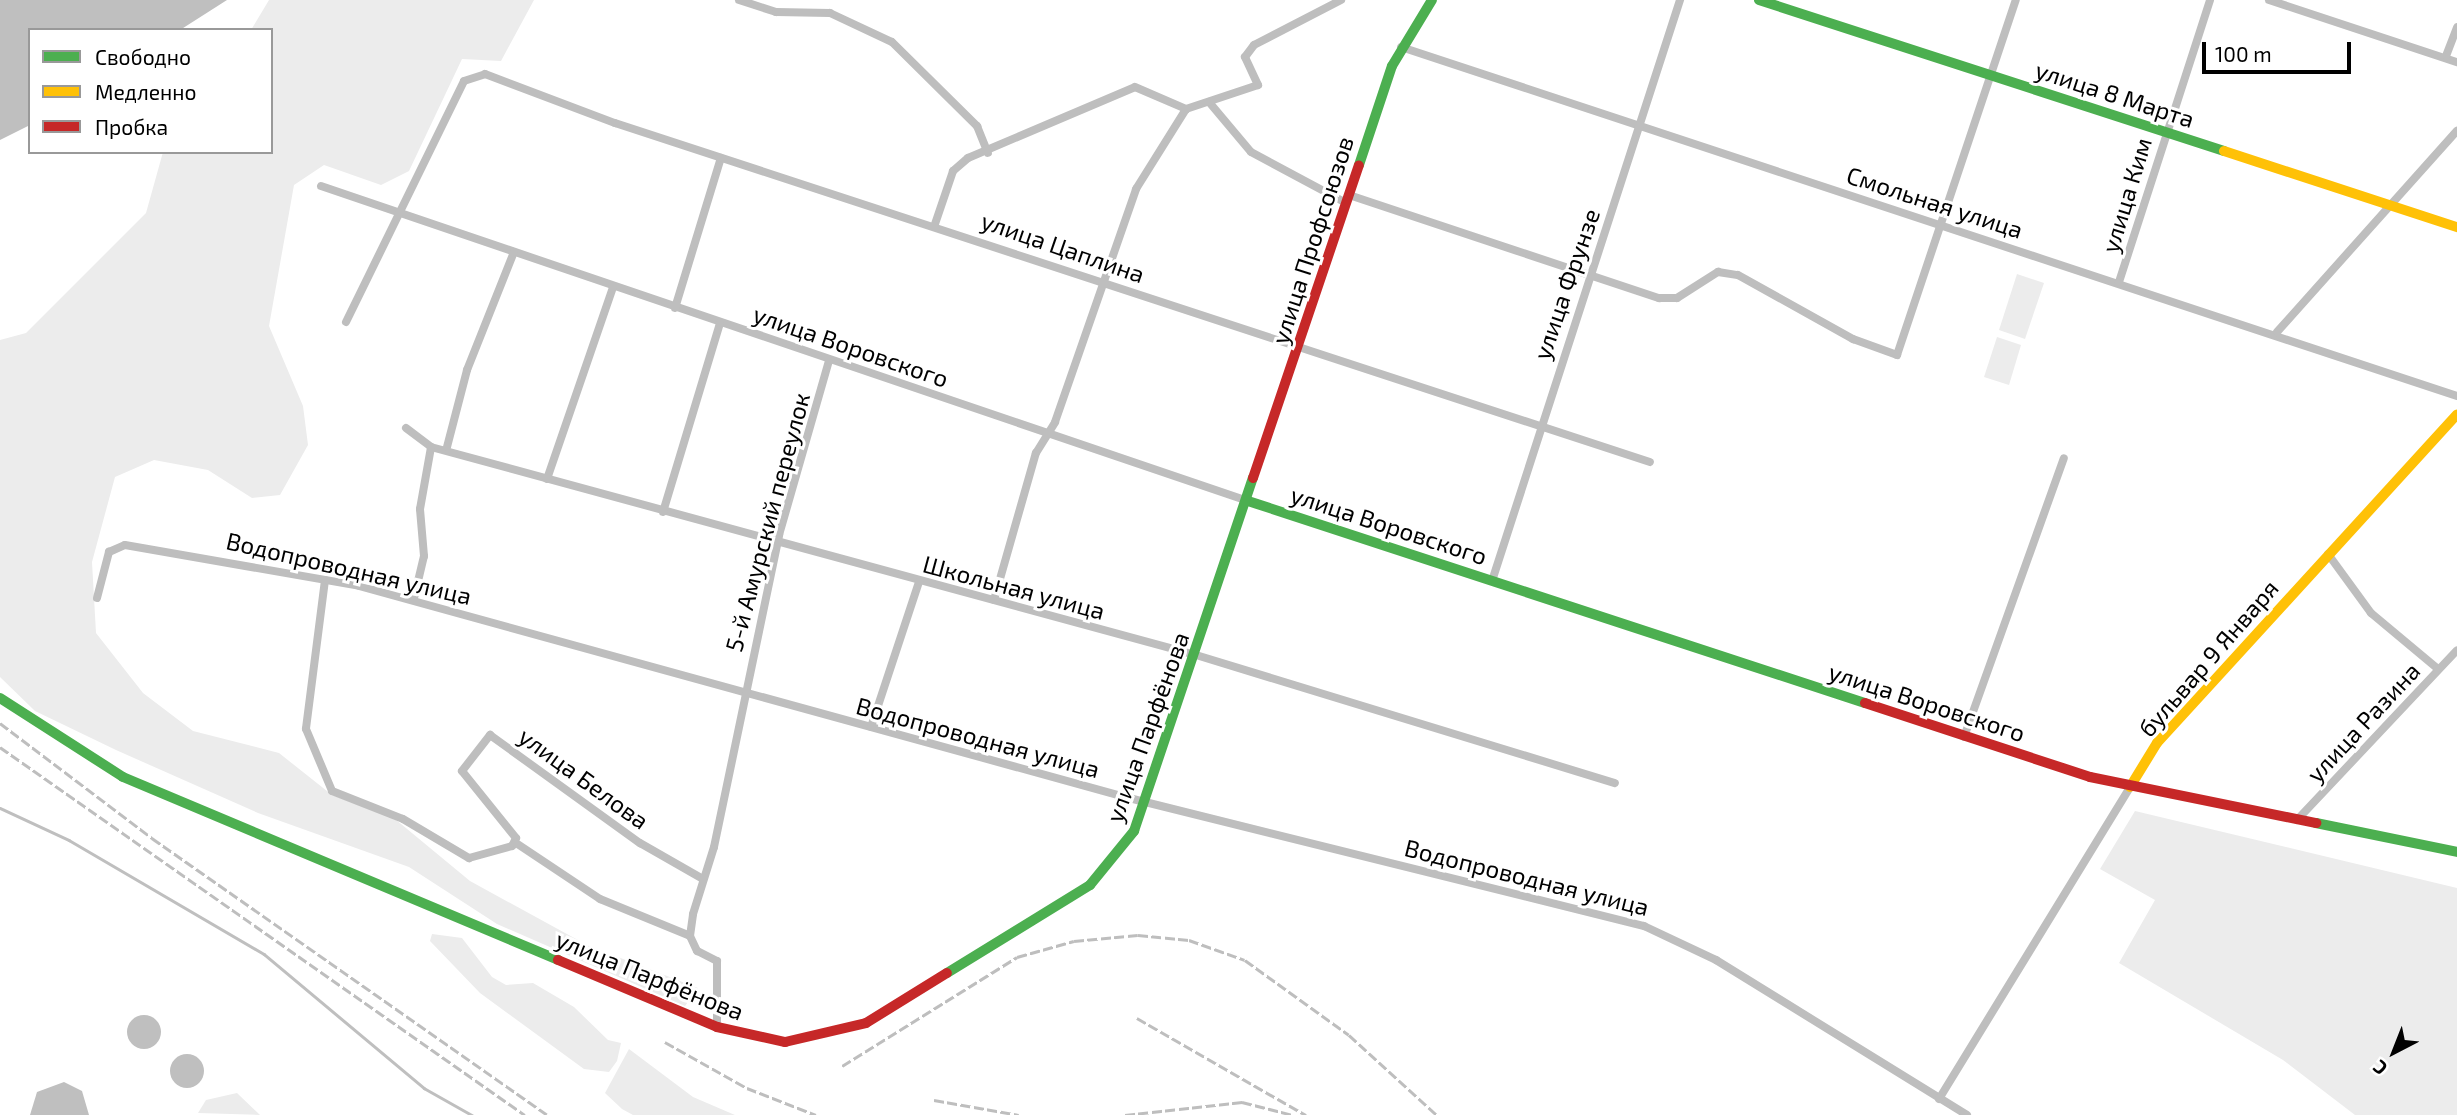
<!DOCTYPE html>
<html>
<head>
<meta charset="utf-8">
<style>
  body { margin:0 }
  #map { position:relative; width:2457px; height:1115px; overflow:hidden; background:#fff; font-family:"Exo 2",sans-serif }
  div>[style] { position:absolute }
  .green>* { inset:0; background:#ececec }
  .water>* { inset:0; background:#bfbfbf }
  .round { border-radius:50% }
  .stream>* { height:2.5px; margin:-1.25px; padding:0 1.25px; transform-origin:1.25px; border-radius:1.25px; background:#bfbfbf }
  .street>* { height:8px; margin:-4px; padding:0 4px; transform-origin:4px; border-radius:4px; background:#bebebe }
  .fast>* { height:10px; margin:-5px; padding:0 5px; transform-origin:5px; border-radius:5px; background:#4caf50 }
  .slow>* { height:10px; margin:-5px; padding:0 5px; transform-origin:5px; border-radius:5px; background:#ffc107 }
  .jam>* { height:10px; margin:-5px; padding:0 5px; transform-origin:5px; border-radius:5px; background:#c62828 }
  .rail>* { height:2.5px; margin-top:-1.25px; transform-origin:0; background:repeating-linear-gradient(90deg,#bebebe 0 10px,transparent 0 13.5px) }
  span { translate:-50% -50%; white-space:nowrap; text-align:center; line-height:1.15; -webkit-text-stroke:6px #fff; paint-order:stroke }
  .street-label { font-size:24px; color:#000 }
  .legend { position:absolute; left:28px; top:28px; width:245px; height:126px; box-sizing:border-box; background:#fff; border:2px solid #999; margin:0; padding:9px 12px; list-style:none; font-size:21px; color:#000 }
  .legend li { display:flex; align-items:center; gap:14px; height:35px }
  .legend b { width:35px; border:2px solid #999 }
  .north { position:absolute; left:2359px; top:1017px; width:70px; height:70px; -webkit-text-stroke:5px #fff; paint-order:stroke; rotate:222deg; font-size:19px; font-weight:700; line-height:28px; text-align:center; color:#000 }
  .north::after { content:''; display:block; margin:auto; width:24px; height:32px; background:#000; clip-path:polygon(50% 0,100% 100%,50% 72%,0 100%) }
  .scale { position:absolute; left:2202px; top:42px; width:149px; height:32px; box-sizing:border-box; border:4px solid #000; border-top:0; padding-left:9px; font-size:21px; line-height:24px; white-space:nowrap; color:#000; -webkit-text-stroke:5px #fff; paint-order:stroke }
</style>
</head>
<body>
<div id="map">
  <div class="green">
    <div style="clip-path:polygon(269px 0,534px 0,501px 61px,462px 59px,409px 171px,381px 185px,324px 165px,294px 185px,269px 326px,303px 406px,308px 445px,280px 495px,252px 498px,208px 470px,154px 460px,115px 477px,92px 562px,96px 633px,143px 693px,193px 731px,279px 753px,332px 795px,395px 819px,470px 881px,587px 945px,698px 988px,685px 1006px,497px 924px,409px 867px,258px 813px,116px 750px,35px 711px,0 677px,0 340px,26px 333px,146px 213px,163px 152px,271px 152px,271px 30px,251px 30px)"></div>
    <div style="clip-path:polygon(2017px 274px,2044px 283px,2025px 339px,1999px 330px)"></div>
    <div style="clip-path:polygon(1997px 337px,2021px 345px,2009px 385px,1984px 377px)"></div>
    <div style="clip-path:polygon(2135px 811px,2457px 888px,2457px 1115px,2355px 1115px,2283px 1060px,2119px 963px,2155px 900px,2100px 869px)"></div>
    <div style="clip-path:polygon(432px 934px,462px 938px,492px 977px,506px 985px,533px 983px,574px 1007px,608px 1040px,621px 1043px,617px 1061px,609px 1072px,584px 1069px,480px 993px,430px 941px)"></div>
    <div style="clip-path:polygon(629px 1049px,693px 1097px,735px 1115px,633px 1115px,622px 1109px,605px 1093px)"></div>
    <div style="clip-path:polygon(237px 1093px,260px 1115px,198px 1113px,206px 1100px)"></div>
  </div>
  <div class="water">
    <div style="clip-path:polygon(0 0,227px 0,180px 30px,30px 30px,30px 125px,0 140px)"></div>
    <div class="round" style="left:127px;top:1015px;width:34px;height:34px"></div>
    <div class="round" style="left:170px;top:1054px;width:34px;height:34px"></div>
    <div style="clip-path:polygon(64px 1082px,82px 1091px,89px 1115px,30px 1115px,37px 1092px)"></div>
  </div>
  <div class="stream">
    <div style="left:0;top:808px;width:76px;rotate:24.9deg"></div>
    <div style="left:69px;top:840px;width:226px;rotate:30.3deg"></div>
    <div style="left:264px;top:954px;width:209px;rotate:39.9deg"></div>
    <div style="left:424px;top:1088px;width:55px;rotate:29.4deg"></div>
  </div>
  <div class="street">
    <div style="left:739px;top:0;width:39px;rotate:18deg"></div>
    <div style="left:776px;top:12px;width:54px;rotate:1.1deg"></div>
    <div style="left:830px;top:13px;width:68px;rotate:25.1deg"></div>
    <div style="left:892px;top:42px;width:120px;rotate:44.7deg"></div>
    <div style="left:977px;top:126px;width:29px;rotate:68deg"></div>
    <div style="left:2269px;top:0;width:198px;rotate:18.3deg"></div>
    <div style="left:1401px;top:47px;width:1112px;rotate:18.29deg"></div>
    <div style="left:2446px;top:56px;width:31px;rotate:-69deg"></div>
    <div style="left:1209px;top:102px;width:65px;rotate:50deg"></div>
    <div style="left:1251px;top:152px;width:108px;rotate:28.2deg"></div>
    <div style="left:321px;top:186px;width:979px;rotate:18.77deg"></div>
    <div style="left:1349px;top:195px;width:327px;rotate:18.4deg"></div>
    <div style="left:1659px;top:298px;width:18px"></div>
    <div style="left:1677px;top:298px;width:49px;rotate:-32.4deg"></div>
    <div style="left:1718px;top:272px;width:20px;rotate:9deg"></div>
    <div style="left:1738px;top:275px;width:132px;rotate:29.1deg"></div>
    <div style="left:1853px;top:339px;width:47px;rotate:20deg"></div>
    <div style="left:1897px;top:355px;width:374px;rotate:-71.5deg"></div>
    <div style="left:935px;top:224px;width:56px;rotate:-71.2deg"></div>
    <div style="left:953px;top:171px;width:20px;rotate:-41deg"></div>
    <div style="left:968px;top:158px;width:181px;rotate:-23deg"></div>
    <div style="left:1135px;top:87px;width:56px;rotate:23.3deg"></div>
    <div style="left:2119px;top:282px;width:296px;rotate:-72.1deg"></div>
    <div style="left:675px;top:308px;width:157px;rotate:-73deg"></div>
    <div style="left:346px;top:322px;width:268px;rotate:-63.9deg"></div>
    <div style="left:464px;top:81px;width:22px;rotate:-18deg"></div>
    <div style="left:485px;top:74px;width:139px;rotate:20.7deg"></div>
    <div style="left:615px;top:123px;width:1089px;rotate:18.14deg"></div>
    <div style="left:2277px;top:332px;width:270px;rotate:-48.2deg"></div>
    <div style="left:406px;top:428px;width:31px;rotate:37deg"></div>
    <div style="left:431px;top:447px;width:793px;rotate:15.21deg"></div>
    <div style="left:1196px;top:655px;width:438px;rotate:17deg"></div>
    <div style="left:447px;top:447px;width:80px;rotate:-75.4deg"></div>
    <div style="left:467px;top:370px;width:127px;rotate:-68.3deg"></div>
    <div style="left:547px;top:479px;width:203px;rotate:-71deg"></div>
    <div style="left:663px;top:512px;width:197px;rotate:-73.2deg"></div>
    <div style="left:2328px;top:554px;width:73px;rotate:53.9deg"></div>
    <div style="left:2371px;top:613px;width:87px;rotate:39.9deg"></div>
    <div style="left:325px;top:580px;width:150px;rotate:97.3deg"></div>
    <div style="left:306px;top:729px;width:67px;rotate:67.2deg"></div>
    <div style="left:332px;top:791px;width:76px;rotate:21.5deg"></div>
    <div style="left:403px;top:819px;width:77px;rotate:30.6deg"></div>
    <div style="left:469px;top:858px;width:45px;rotate:-15.6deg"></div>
    <div style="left:512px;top:846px;width:9px;rotate:-63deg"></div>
    <div style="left:516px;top:838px;width:86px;rotate:-128.9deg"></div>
    <div style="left:462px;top:771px;width:46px;rotate:-52.1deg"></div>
    <div style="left:490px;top:735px;width:185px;rotate:35.8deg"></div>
    <div style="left:640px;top:843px;width:73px;rotate:29.7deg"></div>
    <div style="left:1492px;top:581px;width:611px;rotate:-72.07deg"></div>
    <div style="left:97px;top:598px;width:48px;rotate:-75.4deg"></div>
    <div style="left:109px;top:552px;width:17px;rotate:-24deg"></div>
    <div style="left:125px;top:545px;width:238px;rotate:9.9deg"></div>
    <div style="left:359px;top:586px;width:795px;rotate:15.4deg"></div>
    <div style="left:1125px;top:797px;width:535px;rotate:13.96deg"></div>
    <div style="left:1644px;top:926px;width:80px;rotate:25.3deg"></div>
    <div style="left:1716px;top:960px;width:295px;rotate:31.7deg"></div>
    <div style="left:414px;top:598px;width:43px;rotate:-76.6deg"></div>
    <div style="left:424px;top:556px;width:47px;rotate:-94.9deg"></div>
    <div style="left:420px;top:509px;width:63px;rotate:-79.9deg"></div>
    <div style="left:994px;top:600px;width:153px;rotate:-74.1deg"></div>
    <div style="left:1036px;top:453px;width:36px;rotate:-58deg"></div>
    <div style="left:1055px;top:422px;width:247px;rotate:-70.8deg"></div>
    <div style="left:1136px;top:189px;width:94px;rotate:-58deg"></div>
    <div style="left:1186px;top:109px;width:76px;rotate:-18.4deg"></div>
    <div style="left:1258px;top:85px;width:31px;rotate:-115deg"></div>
    <div style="left:1245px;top:57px;width:15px;rotate:-53deg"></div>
    <div style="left:1254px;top:45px;width:98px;rotate:-27.3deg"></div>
    <div style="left:871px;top:727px;width:153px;rotate:-71.7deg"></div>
    <div style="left:1964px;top:737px;width:296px;rotate:-70.3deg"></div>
    <div style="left:2297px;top:820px;width:233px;rotate:-46.7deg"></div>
    <div style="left:516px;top:843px;width:101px;rotate:33.7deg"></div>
    <div style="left:600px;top:899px;width:97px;rotate:22.3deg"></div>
    <div style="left:717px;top:1027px;width:66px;rotate:-90deg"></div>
    <div style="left:717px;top:961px;width:22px;rotate:-153deg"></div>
    <div style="left:697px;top:951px;width:17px;rotate:-115deg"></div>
    <div style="left:690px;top:936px;width:22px;rotate:-82deg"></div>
    <div style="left:693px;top:914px;width:70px;rotate:-72.6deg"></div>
    <div style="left:714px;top:847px;width:319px;rotate:-78.2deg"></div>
    <div style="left:779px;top:535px;width:181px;rotate:-74deg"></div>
    <div style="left:1939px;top:1099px;width:366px;rotate:-58.5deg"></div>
  </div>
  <div class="fast">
    <div style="left:1759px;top:0;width:489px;rotate:18deg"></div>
    <div style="left:1359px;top:165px;width:104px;rotate:-71.6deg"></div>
    <div style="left:1392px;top:66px;width:77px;rotate:-58.8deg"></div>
    <div style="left:1248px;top:501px;width:649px;rotate:18.13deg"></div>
    <div style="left:0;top:698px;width:146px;rotate:32.7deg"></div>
    <div style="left:123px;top:777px;width:472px;rotate:22.8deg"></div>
    <div style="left:2316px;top:823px;width:144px;rotate:11.6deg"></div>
    <div style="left:947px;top:973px;width:168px;rotate:-31.6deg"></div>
    <div style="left:1090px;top:885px;width:70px;rotate:-50.8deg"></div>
    <div style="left:1134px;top:831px;width:373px;rotate:-71.4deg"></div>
  </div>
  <div class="slow">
    <div style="left:2224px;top:151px;width:245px;rotate:18.1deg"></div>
    <div style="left:2130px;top:787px;width:52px;rotate:-58.5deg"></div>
    <div style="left:2157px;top:743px;width:445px;rotate:-47.6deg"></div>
  </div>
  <div class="jam">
    <div style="left:1253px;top:478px;width:330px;rotate:-71.3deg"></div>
    <div style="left:1865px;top:703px;width:237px;rotate:18.2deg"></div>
    <div style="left:2090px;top:777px;width:231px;rotate:11.5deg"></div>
    <div style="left:558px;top:960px;width:173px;rotate:22.8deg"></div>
    <div style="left:717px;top:1027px;width:70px;rotate:12.4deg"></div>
    <div style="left:785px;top:1042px;width:83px;rotate:-13.2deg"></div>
    <div style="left:866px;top:1023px;width:95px;rotate:-31.7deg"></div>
  </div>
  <div class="rail">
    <div style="left:0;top:723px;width:191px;rotate:37.1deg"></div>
    <div style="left:152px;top:838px;width:482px;rotate:35deg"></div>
    <div style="left:0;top:747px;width:641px;rotate:35.03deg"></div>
    <div style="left:1137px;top:1018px;width:195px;rotate:29.9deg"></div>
    <div style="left:665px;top:1042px;width:94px;rotate:29.3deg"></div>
    <div style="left:747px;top:1088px;width:74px;rotate:21.4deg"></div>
    <div style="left:842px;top:1066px;width:206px;rotate:-31.9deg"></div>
    <div style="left:1017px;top:957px;width:59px;rotate:-15.7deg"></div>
    <div style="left:1074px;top:941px;width:64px;rotate:-5.4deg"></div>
    <div style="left:1138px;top:935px;width:51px;rotate:5.6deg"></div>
    <div style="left:1189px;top:940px;width:59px;rotate:19.7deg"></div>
    <div style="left:1245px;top:960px;width:128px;rotate:35.8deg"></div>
    <div style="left:1349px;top:1035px;width:119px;rotate:42.3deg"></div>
    <div style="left:934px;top:1100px;width:86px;rotate:10deg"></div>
    <div style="left:1125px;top:1115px;width:118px;rotate:-6.3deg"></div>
    <div style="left:1242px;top:1102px;width:53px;rotate:14.3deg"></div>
  </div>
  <div class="street-label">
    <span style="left:2115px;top:94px;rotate:18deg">улица 8 Марта</span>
    <span style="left:2126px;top:195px;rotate:-73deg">улица Ким</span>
    <span style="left:1935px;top:202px;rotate:18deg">Смольная улица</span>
    <span style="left:1312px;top:240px;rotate:-72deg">улица Профсоюзов</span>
    <span style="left:1063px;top:247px;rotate:19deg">улица Цаплина</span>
    <span style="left:1566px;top:284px;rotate:-71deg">улица Фрунзе</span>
    <span style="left:851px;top:346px;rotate:19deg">улица Воровского</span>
    <span style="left:767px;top:522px;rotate:-75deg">5-й Амурский переулок</span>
    <span style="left:1389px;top:525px;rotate:18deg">улица Воровского</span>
    <span style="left:349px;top:568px;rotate:13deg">Водопроводная улица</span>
    <span style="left:1014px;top:587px;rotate:15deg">Школьная улица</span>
    <span style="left:2208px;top:658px;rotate:-49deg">бульвар 9 Января</span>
    <span style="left:1927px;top:702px;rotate:18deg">улица Воровского</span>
    <span style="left:2363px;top:722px;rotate:-47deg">улица Разина</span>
    <span style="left:1147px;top:727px;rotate:-70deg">улица Парфёнова</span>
    <span style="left:978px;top:737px;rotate:15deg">Водопроводная улица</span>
    <span style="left:584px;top:778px;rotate:36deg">улица Белова</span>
    <span style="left:1527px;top:877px;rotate:14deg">Водопроводная улица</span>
    <span style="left:650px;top:975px;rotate:22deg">улица Парфёнова</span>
  </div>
  <ul class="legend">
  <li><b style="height:9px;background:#4caf50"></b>Свободно</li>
  <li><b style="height:9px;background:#ffc107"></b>Медленно</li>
  <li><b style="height:9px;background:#c62828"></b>Пробка</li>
  </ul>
  <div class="north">С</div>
  <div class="scale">100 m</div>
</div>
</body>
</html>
